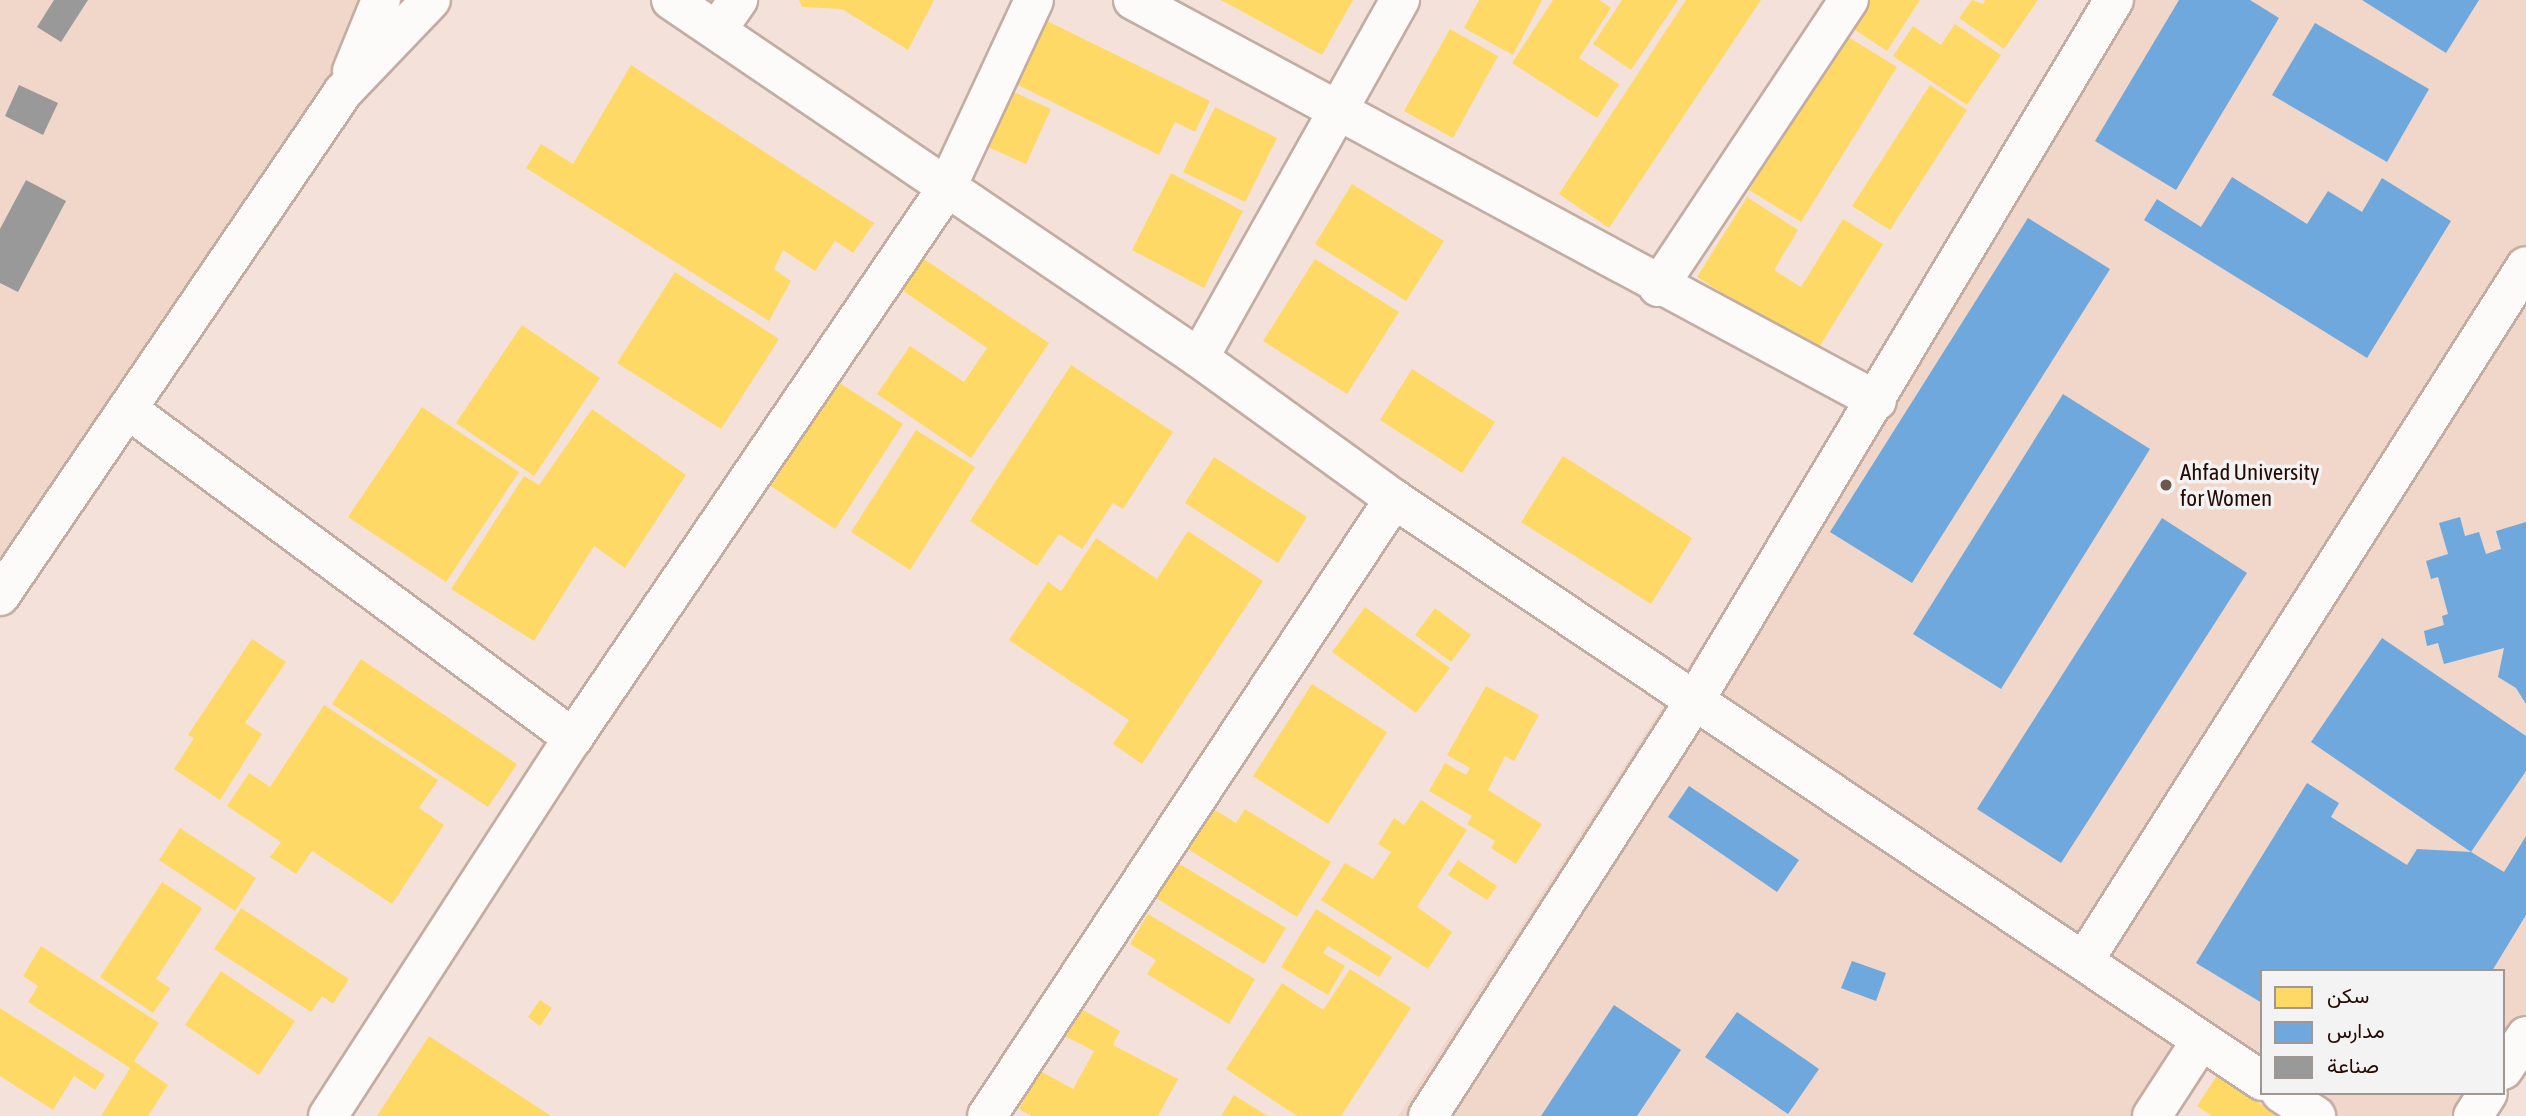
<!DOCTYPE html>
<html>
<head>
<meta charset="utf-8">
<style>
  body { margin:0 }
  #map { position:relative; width:2526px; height:1116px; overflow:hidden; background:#f4e2da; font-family:"Asap Condensed",Vazirmatn,sans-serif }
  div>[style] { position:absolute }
  .built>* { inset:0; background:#f1d6ca }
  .homes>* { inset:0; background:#ffd966 }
  .schools>* { inset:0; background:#6fa8dc }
  .industry>* { inset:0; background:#999 }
  .roads { filter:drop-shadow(2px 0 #c3ada3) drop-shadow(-2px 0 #c3ada3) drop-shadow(0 2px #c3ada3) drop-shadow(0 -2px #c3ada3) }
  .minor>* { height:38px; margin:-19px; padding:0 19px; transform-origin:19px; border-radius:19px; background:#fdfbf9 }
  .tertiary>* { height:38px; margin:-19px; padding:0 19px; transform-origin:19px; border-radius:19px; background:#fdfbf9 }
  .dots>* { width:19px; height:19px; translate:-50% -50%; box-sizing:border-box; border:4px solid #f3f3f3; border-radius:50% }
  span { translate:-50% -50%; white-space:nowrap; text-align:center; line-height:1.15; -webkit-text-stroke:7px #f3f3f3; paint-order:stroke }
  .poi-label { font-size:23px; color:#240a00 }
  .left { translate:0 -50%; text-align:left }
  .legend { position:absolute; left:2260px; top:969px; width:245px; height:126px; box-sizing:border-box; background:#f3f3f3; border:2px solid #a09692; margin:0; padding:9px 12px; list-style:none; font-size:21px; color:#240a00 }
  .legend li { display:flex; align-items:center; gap:14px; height:35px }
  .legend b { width:35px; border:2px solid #a09692 }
</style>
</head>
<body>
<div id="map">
  <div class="built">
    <div style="clip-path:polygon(0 0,407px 0,0 611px)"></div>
    <div style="clip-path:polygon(2119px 0,2526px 0,2526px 1034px,2503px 1068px,2503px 971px,2262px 971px,2262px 1081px,2200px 1042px,2150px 1116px,1398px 1116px)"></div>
    <div style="clip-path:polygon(2281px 1093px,2487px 1093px,2472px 1116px,2316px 1116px)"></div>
  </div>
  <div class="homes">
    <div style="clip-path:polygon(799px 0,934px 0,908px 50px,842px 9px,802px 7px)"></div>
    <div style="clip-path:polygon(1221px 0,1353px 0,1322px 55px)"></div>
    <div style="clip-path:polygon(1479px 0,1542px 0,1513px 55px,1464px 28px)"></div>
    <div style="clip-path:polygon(1553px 0,1599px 0,1611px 8px,1579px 58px,1619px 84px,1597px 118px,1512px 63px)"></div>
    <div style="clip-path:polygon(1622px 0,1678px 0,1631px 70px,1593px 44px)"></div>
    <div style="clip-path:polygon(1686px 0,1761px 0,1609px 228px,1559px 194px)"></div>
    <div style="clip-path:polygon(1870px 0,1920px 0,1887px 51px,1852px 28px)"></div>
    <div style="clip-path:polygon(1972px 0,1983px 4px,1985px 0,2038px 0,2004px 49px,1959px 18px)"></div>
    <div style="clip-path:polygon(1037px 16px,1210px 101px,1195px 132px,1175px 122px,1159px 155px,1006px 79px)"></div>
    <div style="clip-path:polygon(1955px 24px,2001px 55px,1967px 105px,1893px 56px,1913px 26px,1941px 45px)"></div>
    <div style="clip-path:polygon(1450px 29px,1498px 56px,1453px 138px,1404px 111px)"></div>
    <div style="clip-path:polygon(1845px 35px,1897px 67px,1801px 222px,1749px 190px)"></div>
    <div style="clip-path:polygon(631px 65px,874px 223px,853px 253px,835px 241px,815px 271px,783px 250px,774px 269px,791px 281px,769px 321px,526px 168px,541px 144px,573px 164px)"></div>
    <div style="clip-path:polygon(1930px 85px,1967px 110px,1890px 230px,1852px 206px)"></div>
    <div style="clip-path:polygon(1003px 87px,1051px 109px,1026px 164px,977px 142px)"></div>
    <div style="clip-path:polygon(1215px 107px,1277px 138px,1245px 202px,1183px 172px)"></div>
    <div style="clip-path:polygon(1171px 173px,1243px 211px,1204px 288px,1132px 250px)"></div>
    <div style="clip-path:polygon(1352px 184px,1444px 241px,1406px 301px,1315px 244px)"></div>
    <div style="clip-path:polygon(1747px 197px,1798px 230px,1774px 270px,1801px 287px,1843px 219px,1883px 244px,1816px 352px,1697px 277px)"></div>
    <div style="clip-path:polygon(921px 257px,1049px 343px,971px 458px,877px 394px,910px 346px,964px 382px,987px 348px,899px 288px)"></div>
    <div style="clip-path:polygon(1315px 259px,1399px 312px,1347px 394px,1263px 341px)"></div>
    <div style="clip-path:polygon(675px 272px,779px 339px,721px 429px,617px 363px)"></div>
    <div style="clip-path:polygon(522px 325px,600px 378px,534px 476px,456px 423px)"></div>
    <div style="clip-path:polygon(1071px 365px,1173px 432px,1123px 509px,1113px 503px,1082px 549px,1059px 534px,1037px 566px,970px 521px)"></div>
    <div style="clip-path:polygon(1412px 369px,1495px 422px,1462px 473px,1380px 420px)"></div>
    <div style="clip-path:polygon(838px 382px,903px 424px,835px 529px,771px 486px)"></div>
    <div style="clip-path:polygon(422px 407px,519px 472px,446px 582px,348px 517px)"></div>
    <div style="clip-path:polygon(592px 409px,686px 475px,625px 568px,594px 546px,534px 641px,451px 589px,524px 476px,539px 485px)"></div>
    <div style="clip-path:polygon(916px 430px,975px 467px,910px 570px,851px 532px)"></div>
    <div style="clip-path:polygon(1563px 456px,1692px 538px,1651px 604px,1521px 522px)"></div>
    <div style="clip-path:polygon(1214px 457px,1307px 517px,1278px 563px,1185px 503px)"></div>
    <div style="clip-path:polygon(1188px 531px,1263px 581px,1142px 764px,1113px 744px,1129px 720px,1009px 640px,1048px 582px,1061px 591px,1096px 538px,1157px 579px)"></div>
    <div style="clip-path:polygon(1365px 607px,1450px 668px,1416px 713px,1332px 652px)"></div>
    <div style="clip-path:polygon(1435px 608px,1471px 635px,1451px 662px,1415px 635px)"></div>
    <div style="clip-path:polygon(252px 639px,286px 662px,245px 723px,262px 734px,220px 800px,174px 769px,194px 738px,188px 735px)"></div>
    <div style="clip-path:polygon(361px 659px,517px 764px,488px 807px,332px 704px)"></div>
    <div style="clip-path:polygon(1312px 684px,1387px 732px,1328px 824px,1253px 776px)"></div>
    <div style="clip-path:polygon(1486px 686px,1539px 715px,1514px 761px,1505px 756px,1488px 790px,1542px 824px,1516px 864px,1491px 848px,1495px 841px,1467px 824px,1472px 816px,1429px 791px,1445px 763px,1466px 775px,1470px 768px,1447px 755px)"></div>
    <div style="clip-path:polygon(324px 705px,438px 780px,419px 808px,444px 825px,392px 904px,312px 851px,296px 874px,270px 857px,281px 842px,227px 806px,249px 773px,270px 787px)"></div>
    <div style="clip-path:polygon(1421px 800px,1467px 830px,1417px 907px,1452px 932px,1428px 969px,1321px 900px,1345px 863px,1373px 879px,1391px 852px,1378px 844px,1394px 818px,1404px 825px)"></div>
    <div style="clip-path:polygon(1207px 805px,1236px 823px,1245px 809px,1331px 862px,1297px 917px,1183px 846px)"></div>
    <div style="clip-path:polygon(180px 828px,256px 878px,235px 911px,159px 860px)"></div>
    <div style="clip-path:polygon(1173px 860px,1286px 928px,1264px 964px,1151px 895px)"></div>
    <div style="clip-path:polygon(1458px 860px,1497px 886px,1487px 900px,1448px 875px)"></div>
    <div style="clip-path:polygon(162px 882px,202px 908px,156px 979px,170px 988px,153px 1013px,100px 977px)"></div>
    <div style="clip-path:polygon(241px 908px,349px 979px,333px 1004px,322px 996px,311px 1012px,214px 949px)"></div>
    <div style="clip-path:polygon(1316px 909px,1392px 957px,1379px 977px,1328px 946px,1323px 953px,1345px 966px,1328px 995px,1281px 967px)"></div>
    <div style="clip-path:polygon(1148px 914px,1255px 979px,1229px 1024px,1147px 974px,1156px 960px,1130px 944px)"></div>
    <div style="clip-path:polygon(41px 946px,159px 1023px,134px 1061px,168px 1085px,148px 1116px,101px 1116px,130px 1068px,28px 1002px,38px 986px,23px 976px)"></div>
    <div style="clip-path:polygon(1350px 969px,1411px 1008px,1341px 1116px,1297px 1116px,1226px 1069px,1282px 983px,1323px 1010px)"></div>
    <div style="clip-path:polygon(221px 971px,295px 1021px,259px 1075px,185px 1025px)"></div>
    <div style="clip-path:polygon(540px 1000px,552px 1008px,540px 1026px,528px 1017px)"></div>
    <div style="clip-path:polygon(1078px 1007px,1120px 1031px,1113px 1045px,1178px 1079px,1158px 1116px,1032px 1116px,1019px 1109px,1040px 1071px,1073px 1089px,1094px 1051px,1063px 1035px)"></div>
    <div style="clip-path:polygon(0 1008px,105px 1075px,95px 1090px,74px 1076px,53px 1110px,0 1076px)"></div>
    <div style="clip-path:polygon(429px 1036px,551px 1116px,377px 1116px)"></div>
    <div style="clip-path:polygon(2218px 1074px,2278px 1116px,2212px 1116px,2197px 1106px)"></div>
    <div style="clip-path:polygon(1234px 1095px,1268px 1116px,1221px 1116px)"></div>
  </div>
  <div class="schools">
    <div style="clip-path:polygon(2179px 0,2250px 0,2279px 18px,2176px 190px,2095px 141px)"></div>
    <div style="clip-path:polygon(2362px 0,2479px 0,2446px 53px)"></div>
    <div style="clip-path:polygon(2315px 23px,2429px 89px,2387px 162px,2272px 95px)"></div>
    <div style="clip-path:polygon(2232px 177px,2307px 224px,2328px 191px,2362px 212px,2382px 178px,2451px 221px,2367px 358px,2144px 220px,2157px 199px,2201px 227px)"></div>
    <div style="clip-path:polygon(2028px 218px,2110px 269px,1912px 583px,1830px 532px)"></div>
    <div style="clip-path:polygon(2063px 394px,2150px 449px,2001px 689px,1913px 634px)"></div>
    <div style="clip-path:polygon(2460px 517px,2465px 536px,2479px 532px,2486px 554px,2501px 549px,2496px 531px,2526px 522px,2526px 704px,2516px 688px,2498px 677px,2504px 648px,2444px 664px,2438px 643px,2427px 646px,2424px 631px,2444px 625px,2442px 616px,2448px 614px,2438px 577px,2431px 579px,2426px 561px,2448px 554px,2439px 523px)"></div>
    <div style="clip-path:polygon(2162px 518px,2247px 573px,2061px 863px,1977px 809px)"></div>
    <div style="clip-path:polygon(2382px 638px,2526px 736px,2526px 771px,2471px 852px,2311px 742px)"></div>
    <div style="clip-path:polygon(2307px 783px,2339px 803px,2331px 817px,2407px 865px,2417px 849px,2471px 852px,2504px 872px,2526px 836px,2526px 915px,2492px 971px,2262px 971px,2262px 1003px,2196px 963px)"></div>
    <div style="clip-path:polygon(1689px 786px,1799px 860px,1777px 892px,1668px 817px)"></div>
    <div style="clip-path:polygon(1852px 961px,1886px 973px,1876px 1001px,1841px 988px)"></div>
    <div style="clip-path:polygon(1614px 1005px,1681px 1050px,1637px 1116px,1541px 1116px)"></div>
    <div style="clip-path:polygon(1737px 1012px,1819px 1069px,1788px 1114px,1705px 1057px)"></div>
  </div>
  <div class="industry">
    <div style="clip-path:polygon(54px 0,88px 0,61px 42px,37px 27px)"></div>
    <div style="clip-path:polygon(19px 85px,58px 103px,43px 135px,5px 116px)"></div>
    <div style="clip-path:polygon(26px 180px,66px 201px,18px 292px,0 283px,0 229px)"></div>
  </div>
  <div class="roads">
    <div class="minor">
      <div style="left:1133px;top:0;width:845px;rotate:28.32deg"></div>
      <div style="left:1658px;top:287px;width:345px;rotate:-56.4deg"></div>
      <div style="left:1199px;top:358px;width:411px;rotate:-60.7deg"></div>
      <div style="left:130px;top:411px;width:551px;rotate:36.43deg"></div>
      <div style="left:2085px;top:959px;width:821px;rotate:-57.53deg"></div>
      <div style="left:2503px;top:1070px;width:41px;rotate:-55.9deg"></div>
      <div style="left:328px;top:1116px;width:450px;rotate:-57.1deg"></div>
      <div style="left:573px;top:738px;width:664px;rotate:-55.81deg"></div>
      <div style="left:946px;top:189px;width:208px;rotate:-65deg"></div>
      <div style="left:987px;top:1116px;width:739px;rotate:-56.59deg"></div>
      <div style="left:1428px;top:1116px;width:494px;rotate:-57.3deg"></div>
      <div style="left:1695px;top:700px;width:816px;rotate:-59.1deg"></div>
      <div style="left:2152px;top:1116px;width:88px;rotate:-57deg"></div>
      <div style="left:2473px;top:1116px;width:27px;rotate:-57deg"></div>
    </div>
    <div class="tertiary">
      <div style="left:671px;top:0;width:638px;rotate:34.14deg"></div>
      <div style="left:1199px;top:358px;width:241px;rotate:35.9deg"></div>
      <div style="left:1394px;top:499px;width:1045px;rotate:33.84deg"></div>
      <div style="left:717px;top:30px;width:37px;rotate:-55deg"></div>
      <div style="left:352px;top:71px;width:77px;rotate:-67.8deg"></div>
      <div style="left:0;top:596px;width:610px;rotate:-55.76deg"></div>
      <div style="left:343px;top:92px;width:127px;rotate:-46.3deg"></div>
      <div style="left:2281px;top:1093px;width:42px;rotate:33.3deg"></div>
    </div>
  </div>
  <div class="dots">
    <div style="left:2166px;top:485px;background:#6d564c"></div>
  </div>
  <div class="poi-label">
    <span class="left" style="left:2180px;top:485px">Ahfad University<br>for Women</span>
  </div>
  <ul class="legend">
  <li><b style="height:19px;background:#ffd966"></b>سكن</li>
  <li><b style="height:19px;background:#6fa8dc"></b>مدارس</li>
  <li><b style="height:19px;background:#999"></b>صناعة</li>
  </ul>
</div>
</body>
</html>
